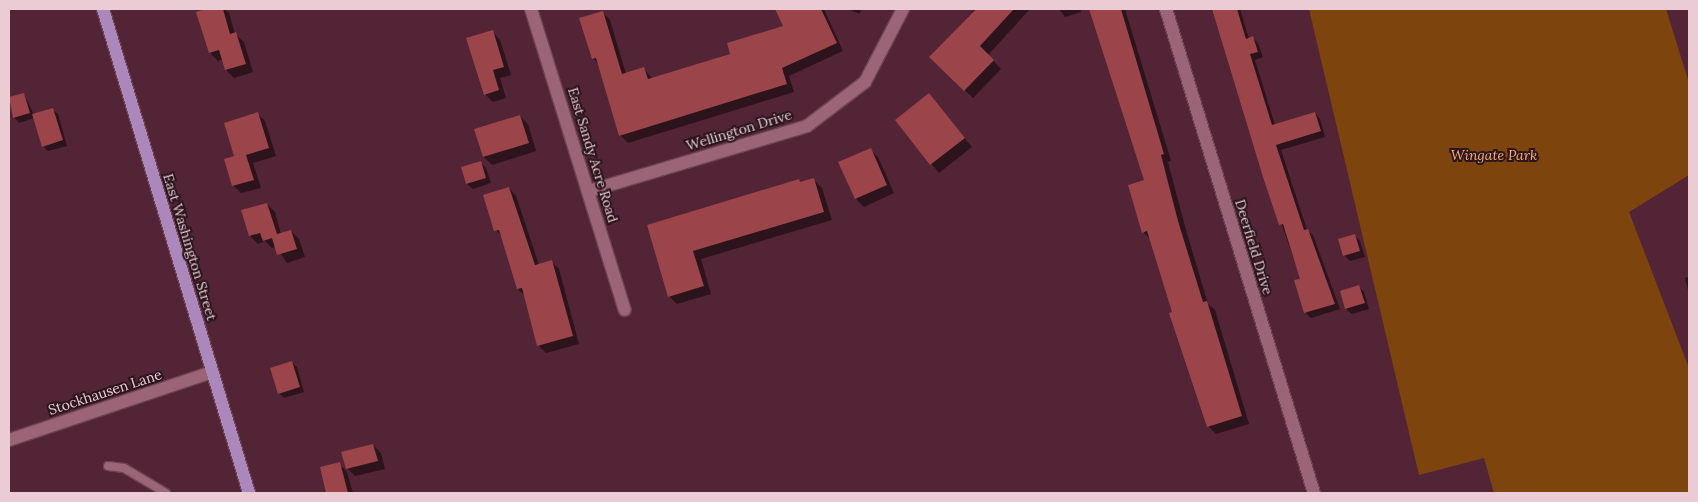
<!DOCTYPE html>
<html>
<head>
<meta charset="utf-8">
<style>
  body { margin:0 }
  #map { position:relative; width:1698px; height:502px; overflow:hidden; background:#532435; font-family:Lora,serif }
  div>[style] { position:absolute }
  .green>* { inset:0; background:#7d450d }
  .shadow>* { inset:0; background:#0007 }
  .building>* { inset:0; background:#9b4449 }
  .roads { filter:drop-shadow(1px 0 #6c4454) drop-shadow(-1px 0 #6c4454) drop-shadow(0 1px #6c4454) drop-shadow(0 -1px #6c4454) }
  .service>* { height:8px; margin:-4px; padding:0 4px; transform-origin:4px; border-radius:4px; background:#9b6577 }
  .minor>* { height:12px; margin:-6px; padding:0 6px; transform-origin:6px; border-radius:6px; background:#9b6577 }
  .primary>* { height:12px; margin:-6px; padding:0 6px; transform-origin:6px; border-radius:6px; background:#ab87bb }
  span { translate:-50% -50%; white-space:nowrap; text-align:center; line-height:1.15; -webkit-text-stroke:4px #2b161d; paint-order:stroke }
  .street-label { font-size:14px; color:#ebccd5 }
  .park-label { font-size:14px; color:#f9ae73; font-style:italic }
  .frame { position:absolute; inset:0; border:10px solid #ebccd5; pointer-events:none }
</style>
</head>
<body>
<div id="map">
  <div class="green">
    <div style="clip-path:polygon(1309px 9px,1666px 9px,1689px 83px,1689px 175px,1629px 212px,1689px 368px,1689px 493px,1494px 493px,1484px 458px,1419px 475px)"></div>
  </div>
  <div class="shadow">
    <div style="clip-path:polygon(209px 9px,224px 9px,229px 13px,235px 34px,244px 42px,253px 72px,234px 78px,226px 70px,223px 59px,218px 61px,210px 53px,197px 12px)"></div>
    <div style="clip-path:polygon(777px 9px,824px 9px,843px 51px,789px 76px,794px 92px,628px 143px,620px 135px,599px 65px,593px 58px,602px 12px,610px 20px,626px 74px,644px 69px,653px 79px,732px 55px,784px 27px)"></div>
    <div style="clip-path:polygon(849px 9px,862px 9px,859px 14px)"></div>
    <div style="clip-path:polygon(975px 9px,1030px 9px,988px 55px,1001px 69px,973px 98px,931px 57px)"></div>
    <div style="clip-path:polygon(1059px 9px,1080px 9px,1081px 12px,1065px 17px)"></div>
    <div style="clip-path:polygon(1090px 9px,1125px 9px,1171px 161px,1168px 162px,1186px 230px,1208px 304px,1215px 310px,1249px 424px,1216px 434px,1208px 426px,1151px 240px,1143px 232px,1145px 181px)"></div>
    <div style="clip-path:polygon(1214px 9px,1240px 9px,1249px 39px,1253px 38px,1258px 43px,1263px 57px,1255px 60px,1275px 125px,1315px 113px,1320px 119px,1325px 137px,1281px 150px,1307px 230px,1313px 235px,1340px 309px,1311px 318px,1306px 313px,1296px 281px,1301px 280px,1265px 176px)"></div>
    <div style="clip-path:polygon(492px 31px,500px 40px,511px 75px,500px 78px,506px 98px,493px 102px,485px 94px)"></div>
    <div style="clip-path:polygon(24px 94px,34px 115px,52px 109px,58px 114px,67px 146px,48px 151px,43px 146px,34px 118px,19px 123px,14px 117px,9px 99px)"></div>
    <div style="clip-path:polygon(929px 94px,972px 147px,939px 173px,896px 120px)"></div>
    <div style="clip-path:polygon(257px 113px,265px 121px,276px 156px,253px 163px,261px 188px,241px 193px,233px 185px,236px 157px)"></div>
    <div style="clip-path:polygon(520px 116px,528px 124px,536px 151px,492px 165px,484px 157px,476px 129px)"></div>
    <div style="clip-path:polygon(870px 149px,878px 157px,894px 193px,864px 207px,856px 199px)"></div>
    <div style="clip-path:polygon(480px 162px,486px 168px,491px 183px,473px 189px,467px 184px)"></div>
    <div style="clip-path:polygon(798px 180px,801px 183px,814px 180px,822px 188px,832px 220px,701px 259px,711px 294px,677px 304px,669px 296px,649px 226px)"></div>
    <div style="clip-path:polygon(509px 188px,516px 196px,539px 265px,551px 261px,559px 269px,579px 344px,546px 353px,538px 345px,525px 296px,518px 289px,502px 237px,496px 230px)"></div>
    <div style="clip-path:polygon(267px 204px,275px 212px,281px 234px,291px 231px,299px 239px,305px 257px,287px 263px,276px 247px,272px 248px,265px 241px,258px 244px,250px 236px)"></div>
    <div style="clip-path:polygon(1354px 235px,1360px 241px,1365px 257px,1350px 261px,1345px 256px,1340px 240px)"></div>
    <div style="clip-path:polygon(1689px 277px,1689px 294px,1685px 278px)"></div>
    <div style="clip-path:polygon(1359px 287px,1364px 292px,1369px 309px,1352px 314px,1346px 309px)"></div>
    <div style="clip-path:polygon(291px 362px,297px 367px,304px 392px,284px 398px,279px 393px)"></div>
    <div style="clip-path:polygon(373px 445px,381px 453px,385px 469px,355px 476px,347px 468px)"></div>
    <div style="clip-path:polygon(339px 464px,347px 472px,353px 493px,327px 493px,321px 468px)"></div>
  </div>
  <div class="building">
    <div style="clip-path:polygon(205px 9px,223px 9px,230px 34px,236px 32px,246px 64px,225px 70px,219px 50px,209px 53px,196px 12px)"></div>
    <div style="clip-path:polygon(775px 9px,821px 9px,837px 43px,782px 68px,787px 84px,619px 136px,596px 58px,592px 59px,579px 18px,603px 11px,622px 74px,644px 67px,648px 79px,730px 54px,727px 43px,783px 26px)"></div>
    <div style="clip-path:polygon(976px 9px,1014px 9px,980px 46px,994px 60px,964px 91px,929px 57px)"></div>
    <div style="clip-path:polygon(1089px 9px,1121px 9px,1164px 154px,1161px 155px,1178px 221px,1203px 302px,1207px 301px,1242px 416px,1207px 427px,1169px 313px,1172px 312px,1147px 231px,1142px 233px,1128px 185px,1144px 180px)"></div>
    <div style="clip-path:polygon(1212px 9px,1237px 9px,1246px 39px,1253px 36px,1258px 52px,1250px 54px,1272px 125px,1315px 112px,1321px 131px,1276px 145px,1304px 230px,1308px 229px,1335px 304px,1304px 313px,1294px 280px,1300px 279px,1283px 224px,1279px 225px,1263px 177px)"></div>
    <div style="clip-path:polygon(493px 30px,504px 67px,493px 70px,499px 90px,484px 95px,466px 38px)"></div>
    <div style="clip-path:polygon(24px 93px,30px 113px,13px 118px,9px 97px)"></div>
    <div style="clip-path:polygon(929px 93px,965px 138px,930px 165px,895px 120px)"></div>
    <div style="clip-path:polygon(53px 108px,63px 140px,42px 147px,32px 114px)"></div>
    <div style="clip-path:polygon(258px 112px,269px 148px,246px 155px,254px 180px,232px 186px,224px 159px,234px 156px,224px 123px)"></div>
    <div style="clip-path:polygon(520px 115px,529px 143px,483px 157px,474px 129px)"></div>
    <div style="clip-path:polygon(871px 148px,887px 185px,855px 199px,838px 162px)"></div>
    <div style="clip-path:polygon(481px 161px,486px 178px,466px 184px,461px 167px)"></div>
    <div style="clip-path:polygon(814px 178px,824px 212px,693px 251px,704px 286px,668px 297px,647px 225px,799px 179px,800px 182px)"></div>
    <div style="clip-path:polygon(509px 187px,535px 265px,552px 260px,573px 336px,537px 346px,522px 288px,517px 289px,499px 230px,494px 231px,483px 195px)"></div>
    <div style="clip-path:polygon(267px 203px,277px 234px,291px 230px,297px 249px,277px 255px,272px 238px,263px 241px,260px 233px,249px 236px,241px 210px)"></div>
    <div style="clip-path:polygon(1355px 234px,1360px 251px,1343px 256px,1338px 239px)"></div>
    <div style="clip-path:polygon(1359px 285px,1365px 303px,1345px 309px,1340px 291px)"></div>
    <div style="clip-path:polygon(292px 361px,300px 387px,278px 394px,270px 368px)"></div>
    <div style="clip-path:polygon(373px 444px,378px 461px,346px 469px,341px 452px)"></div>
    <div style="clip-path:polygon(340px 462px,348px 493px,326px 493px,320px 467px)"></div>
  </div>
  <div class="roads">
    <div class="service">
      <div style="left:108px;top:466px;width:16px;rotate:7deg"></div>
      <div style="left:124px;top:468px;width:49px;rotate:30.8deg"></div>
    </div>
    <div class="minor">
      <div style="left:531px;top:9px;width:315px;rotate:72.7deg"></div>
      <div style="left:1166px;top:9px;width:506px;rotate:73deg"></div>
      <div style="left:589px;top:191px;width:227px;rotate:-16.6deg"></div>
      <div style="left:807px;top:126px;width:73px;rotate:-37.2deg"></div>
      <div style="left:865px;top:82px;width:82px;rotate:-62.5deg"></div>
      <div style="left:9px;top:440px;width:214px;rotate:-18.5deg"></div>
    </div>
    <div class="primary">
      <div style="left:103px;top:9px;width:506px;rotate:73.21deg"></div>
    </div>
  </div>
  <div class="street-label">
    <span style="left:739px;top:130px;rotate:-17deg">Wellington Drive</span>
    <span style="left:593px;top:155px;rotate:73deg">East Sandy Acre Road</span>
    <span style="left:190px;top:247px;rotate:73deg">East Washington Street</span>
    <span style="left:1254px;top:247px;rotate:73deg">Deerfield Drive</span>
    <span style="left:105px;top:392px;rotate:-18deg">Stockhausen Lane</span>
  </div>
  <div class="park-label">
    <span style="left:1494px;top:155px">Wingate Park</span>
  </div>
  <div class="frame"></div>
</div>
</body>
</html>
